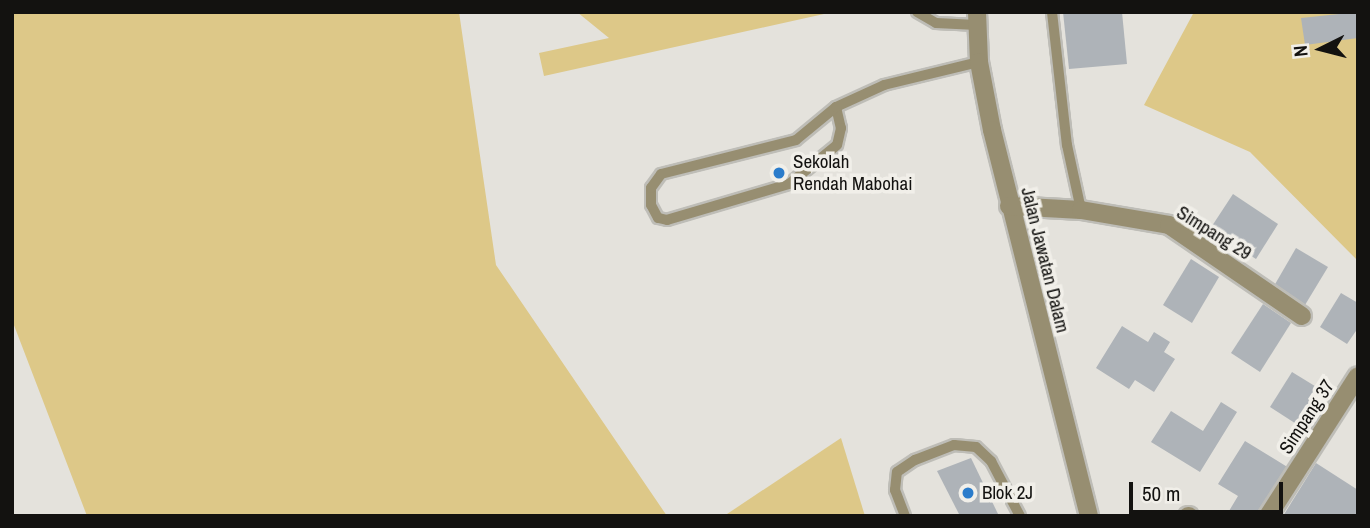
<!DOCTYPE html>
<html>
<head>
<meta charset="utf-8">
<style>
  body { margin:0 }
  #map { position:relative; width:1370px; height:528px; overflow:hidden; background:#e4e2dc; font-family:"Archivo Narrow",sans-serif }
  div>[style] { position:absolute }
  .green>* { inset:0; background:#ddc888 }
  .building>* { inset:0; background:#aeb3b8 }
  .roads { filter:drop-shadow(2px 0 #bebdb7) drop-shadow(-2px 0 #bebdb7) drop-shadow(0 2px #bebdb7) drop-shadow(0 -2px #bebdb7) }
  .service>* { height:10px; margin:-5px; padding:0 5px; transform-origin:5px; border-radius:5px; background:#978e71 }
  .minor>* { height:18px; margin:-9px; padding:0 9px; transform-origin:9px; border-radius:9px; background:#978e71 }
  .dots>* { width:19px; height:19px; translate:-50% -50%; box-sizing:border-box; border:4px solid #f1efe9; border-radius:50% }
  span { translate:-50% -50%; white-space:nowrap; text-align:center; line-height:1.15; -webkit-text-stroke:7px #f1efe9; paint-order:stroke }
  .poi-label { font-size:19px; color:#131210 }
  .left { translate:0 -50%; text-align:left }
  .street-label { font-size:19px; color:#131210 }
  .frame { position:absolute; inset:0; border:14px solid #131210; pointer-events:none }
  .north { position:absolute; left:1286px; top:14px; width:70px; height:70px; -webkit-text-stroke:5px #f1efe9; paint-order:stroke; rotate:264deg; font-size:19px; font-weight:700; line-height:28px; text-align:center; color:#131210 }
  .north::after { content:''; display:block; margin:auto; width:24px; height:32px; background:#131210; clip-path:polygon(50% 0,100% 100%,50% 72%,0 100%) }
  .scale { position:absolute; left:1129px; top:482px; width:154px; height:32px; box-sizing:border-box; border:4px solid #131210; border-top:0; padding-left:9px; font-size:21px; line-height:24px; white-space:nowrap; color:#131210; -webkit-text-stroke:5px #f1efe9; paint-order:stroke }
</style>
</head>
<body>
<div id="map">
  <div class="green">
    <div style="clip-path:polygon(12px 12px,459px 12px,496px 265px,667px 516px,87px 516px,12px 320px)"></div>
    <div style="clip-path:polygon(577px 12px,833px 12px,544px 76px,539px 53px,609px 38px)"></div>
    <div style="clip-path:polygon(1194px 12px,1358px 12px,1358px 261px,1250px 152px,1144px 105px)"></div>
    <div style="clip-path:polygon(841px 438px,865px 516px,724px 516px)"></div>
  </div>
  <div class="building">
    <div style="clip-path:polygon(1063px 12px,1122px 12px,1127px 64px,1069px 69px)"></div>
    <div style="clip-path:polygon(1358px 12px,1358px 38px,1305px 45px,1301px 18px)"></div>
    <div style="clip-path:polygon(1233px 194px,1278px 224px,1256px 259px,1210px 229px)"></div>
    <div style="clip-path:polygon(1296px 248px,1328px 267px,1305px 305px,1274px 286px)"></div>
    <div style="clip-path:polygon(1191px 259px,1219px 277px,1192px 323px,1163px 305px)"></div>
    <div style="clip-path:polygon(1341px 293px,1358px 303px,1358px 328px,1347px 344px,1320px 327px)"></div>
    <div style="clip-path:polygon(1263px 304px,1291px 323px,1260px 372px,1231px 353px)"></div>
    <div style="clip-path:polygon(1122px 326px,1148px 342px,1154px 332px,1170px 342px,1164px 352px,1175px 359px,1154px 392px,1135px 380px,1129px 389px,1096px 368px)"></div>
    <div style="clip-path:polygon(1292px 372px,1323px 391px,1301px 427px,1270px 407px)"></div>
    <div style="clip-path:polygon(1221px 402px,1237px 412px,1200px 472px,1151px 442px,1171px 411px,1203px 431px)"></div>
    <div style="clip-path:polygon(1245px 441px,1289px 468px,1262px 511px,1226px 516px,1238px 496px,1218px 484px)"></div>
    <div style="clip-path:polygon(971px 458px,999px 516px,960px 516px,937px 471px)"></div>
    <div style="clip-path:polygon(1316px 463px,1358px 490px,1358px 516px,1283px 516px)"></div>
  </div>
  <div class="roads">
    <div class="service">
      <div style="left:917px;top:12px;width:22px;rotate:30deg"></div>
      <div style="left:936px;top:23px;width:41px;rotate:2.8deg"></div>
      <div style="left:1052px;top:12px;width:134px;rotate:83.6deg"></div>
      <div style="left:1067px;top:145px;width:66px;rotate:77.8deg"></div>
      <div style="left:836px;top:107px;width:22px;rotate:77deg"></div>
      <div style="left:841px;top:128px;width:17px;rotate:103deg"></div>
      <div style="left:837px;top:145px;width:62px;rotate:140.9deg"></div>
      <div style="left:789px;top:184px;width:127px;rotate:163.6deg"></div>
      <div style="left:667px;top:220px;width:9px;rotate:-167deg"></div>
      <div style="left:658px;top:218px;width:15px;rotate:-118deg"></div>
      <div style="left:651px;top:205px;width:17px;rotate:-90deg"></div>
      <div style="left:651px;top:188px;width:17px;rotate:-54deg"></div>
      <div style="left:661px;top:174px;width:139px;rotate:-14.1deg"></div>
      <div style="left:796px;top:140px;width:52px;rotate:-39.5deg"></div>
      <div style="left:836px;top:107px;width:53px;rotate:-24.6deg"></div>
      <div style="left:884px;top:85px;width:98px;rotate:-13.6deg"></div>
      <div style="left:905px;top:516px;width:28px;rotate:-111deg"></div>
      <div style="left:895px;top:490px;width:18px;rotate:-84deg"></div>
      <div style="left:897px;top:472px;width:22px;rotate:-34deg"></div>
      <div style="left:915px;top:460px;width:42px;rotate:-21deg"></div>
      <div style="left:954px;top:445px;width:22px;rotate:5deg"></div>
      <div style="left:976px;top:447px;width:21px;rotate:43deg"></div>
      <div style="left:991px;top:461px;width:62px;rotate:62.2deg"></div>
    </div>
    <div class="minor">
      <div style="left:977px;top:12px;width:50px;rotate:87.7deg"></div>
      <div style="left:979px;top:62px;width:69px;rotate:79.2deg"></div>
      <div style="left:992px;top:130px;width:398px;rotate:75.9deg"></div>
      <div style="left:1009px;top:206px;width:72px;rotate:3.2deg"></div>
      <div style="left:1081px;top:210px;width:89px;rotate:9.7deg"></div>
      <div style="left:1169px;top:225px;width:161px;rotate:34.4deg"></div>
      <div style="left:1188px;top:516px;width:1px"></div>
      <div style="left:1268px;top:516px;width:166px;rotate:-57.3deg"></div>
    </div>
  </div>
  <div class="dots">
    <div style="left:779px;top:173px;background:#2b7ccb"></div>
    <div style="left:968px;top:493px;background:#2b7ccb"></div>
  </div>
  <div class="poi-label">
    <span class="left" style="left:793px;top:173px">Sekolah<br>Rendah Mabohai</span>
    <span class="left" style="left:982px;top:493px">Blok 2J</span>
  </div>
  <div class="street-label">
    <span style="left:1214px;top:233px;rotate:32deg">Simpang 29</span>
    <span style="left:1045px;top:260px;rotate:76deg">Jalan Jawatan Dalam</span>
    <span style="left:1307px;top:417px;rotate:-57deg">Simpang 37</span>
  </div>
  <div class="frame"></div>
  <div class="north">N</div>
  <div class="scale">50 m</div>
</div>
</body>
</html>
